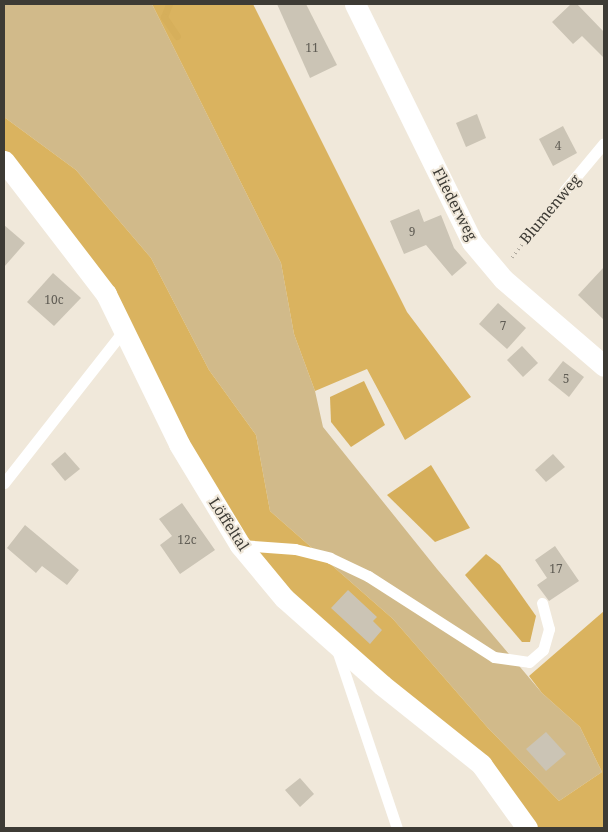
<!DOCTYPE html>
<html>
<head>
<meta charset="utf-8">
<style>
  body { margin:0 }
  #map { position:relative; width:608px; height:832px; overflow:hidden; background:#f0e8da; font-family:"Noto Serif",serif }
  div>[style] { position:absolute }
  .green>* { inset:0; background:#d1ba8a }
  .forest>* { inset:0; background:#dab35f }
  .water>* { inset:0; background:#d6af5b }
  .stream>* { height:7px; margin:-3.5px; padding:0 3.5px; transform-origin:3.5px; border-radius:3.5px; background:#d6af5b }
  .building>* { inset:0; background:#cbc4b5 }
  .path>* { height:3px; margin-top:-1.5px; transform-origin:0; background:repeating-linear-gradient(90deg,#ada79c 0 1px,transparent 0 5px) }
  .lane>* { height:11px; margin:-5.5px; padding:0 5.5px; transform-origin:5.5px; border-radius:5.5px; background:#fff }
  .street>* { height:21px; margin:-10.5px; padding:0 10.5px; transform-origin:10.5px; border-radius:10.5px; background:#fff }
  span { translate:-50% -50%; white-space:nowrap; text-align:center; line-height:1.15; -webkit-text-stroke:4px #f0e8da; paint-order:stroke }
  .number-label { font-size:12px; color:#605d55 }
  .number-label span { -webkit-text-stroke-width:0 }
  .street-label { font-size:15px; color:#3d3b35 }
  .frame { position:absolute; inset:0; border:5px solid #3d3b35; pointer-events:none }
</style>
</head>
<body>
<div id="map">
  <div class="green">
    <div style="clip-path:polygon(4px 4px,152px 4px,281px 263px,294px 334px,315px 391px,323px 427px,437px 569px,542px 693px,580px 727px,602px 772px,559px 801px,488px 728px,393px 619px,270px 511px,256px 435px,209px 370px,151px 258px,76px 170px,4px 117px)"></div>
  </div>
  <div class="forest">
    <div style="clip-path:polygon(152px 4px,253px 4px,407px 312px,471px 397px,405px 440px,367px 369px,315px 391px,294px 334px,281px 263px)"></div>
    <div style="clip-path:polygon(4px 117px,76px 170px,151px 258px,209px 370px,256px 435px,270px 511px,393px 619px,488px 728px,559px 801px,602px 772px,580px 727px,542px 693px,529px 676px,604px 611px,604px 828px,527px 828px,480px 764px,240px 545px,124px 330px,4px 161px)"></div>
  </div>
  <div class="water">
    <div style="clip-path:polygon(364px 381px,385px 425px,351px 447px,331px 422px,330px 397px)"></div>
    <div style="clip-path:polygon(431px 465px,470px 528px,435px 542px,387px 495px)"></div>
    <div style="clip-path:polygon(486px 554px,500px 565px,536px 616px,530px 642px,522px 642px,465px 575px)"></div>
  </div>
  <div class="stream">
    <div style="left:169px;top:4px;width:14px;rotate:111deg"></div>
    <div style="left:164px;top:17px;width:23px;rotate:56deg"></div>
  </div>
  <div class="building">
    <div style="clip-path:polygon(277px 4px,306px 4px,337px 65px,310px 78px)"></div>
    <div style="clip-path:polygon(571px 4px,577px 4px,604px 32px,604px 58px,582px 36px,573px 44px,552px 22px)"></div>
    <div style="clip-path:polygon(477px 114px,486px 138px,466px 147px,456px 123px)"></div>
    <div style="clip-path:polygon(563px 126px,577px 153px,553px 166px,539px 139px)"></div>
    <div style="clip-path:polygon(419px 209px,424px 222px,441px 215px,454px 248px,467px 263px,452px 276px,426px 245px,404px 254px,390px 221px)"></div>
    <div style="clip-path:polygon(4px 225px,25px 243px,4px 267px)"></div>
    <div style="clip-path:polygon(604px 267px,604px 320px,578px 295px)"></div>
    <div style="clip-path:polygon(53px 273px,81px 298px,54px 326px,27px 302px)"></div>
    <div style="clip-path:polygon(498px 303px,526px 328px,507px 349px,479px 324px)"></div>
    <div style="clip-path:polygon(522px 346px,538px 363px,523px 377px,507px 360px)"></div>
    <div style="clip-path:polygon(563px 361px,584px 377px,569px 397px,548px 380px)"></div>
    <div style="clip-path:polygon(65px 452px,80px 469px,65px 481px,51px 464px)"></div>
    <div style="clip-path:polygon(553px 454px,565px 467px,546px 482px,535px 470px)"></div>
    <div style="clip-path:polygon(182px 503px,215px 550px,180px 574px,160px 545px,172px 536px,159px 519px)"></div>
    <div style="clip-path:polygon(25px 525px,79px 570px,67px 585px,42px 566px,36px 573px,7px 548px)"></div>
    <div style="clip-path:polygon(555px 546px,579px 581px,549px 601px,537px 585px,547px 578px,535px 560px)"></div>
    <div style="clip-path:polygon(348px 590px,377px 617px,373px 621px,382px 630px,370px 644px,331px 608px)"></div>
    <div style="clip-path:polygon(546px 732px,566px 754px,546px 771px,526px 749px)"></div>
    <div style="clip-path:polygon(300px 778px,314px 794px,300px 807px,285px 790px)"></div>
  </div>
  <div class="path">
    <div style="left:512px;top:257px;width:68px;rotate:-52.1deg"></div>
  </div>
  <div class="lane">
    <div style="left:564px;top:191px;width:62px;rotate:-50.2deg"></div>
    <div style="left:4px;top:483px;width:194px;rotate:-51.9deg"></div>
    <div style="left:240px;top:545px;width:55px;rotate:4.2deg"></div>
    <div style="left:295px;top:549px;width:36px;rotate:14deg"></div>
    <div style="left:330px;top:558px;width:42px;rotate:25.3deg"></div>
    <div style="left:368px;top:576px;width:150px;rotate:32.7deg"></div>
    <div style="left:494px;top:657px;width:35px;rotate:8deg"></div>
    <div style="left:529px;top:662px;width:18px;rotate:-41deg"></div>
    <div style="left:543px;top:650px;width:22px;rotate:-74deg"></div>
    <div style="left:549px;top:629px;width:27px;rotate:-105deg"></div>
    <div style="left:337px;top:650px;width:188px;rotate:71.4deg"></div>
  </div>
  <div class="street">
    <div style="left:355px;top:4px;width:265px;rotate:63.8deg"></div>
    <div style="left:472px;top:242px;width:48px;rotate:50deg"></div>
    <div style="left:503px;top:279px;width:133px;rotate:40.7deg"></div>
    <div style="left:4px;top:161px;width:168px;rotate:52.5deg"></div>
    <div style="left:106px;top:294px;width:167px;rotate:64deg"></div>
    <div style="left:179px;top:444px;width:118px;rotate:58.9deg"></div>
    <div style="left:240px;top:545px;width:69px;rotate:50.3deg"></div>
    <div style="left:284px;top:598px;width:131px;rotate:41.6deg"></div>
    <div style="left:382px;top:685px;width:127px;rotate:38.6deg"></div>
    <div style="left:481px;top:764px;width:79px;rotate:54.3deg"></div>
  </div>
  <div class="number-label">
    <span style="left:312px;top:48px">11</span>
    <span style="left:558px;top:146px">4</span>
    <span style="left:412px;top:232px">9</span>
    <span style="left:54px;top:300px">10c</span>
    <span style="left:503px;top:326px">7</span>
    <span style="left:566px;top:379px">5</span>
    <span style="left:187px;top:540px">12c</span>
    <span style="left:556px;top:569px">17</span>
  </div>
  <div class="street-label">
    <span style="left:455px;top:204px;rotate:63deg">Fliederweg</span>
    <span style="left:550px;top:209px;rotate:-50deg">Blumenweg</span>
    <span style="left:229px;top:524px;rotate:57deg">Löffeltal</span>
  </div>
  <div class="frame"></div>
</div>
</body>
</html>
